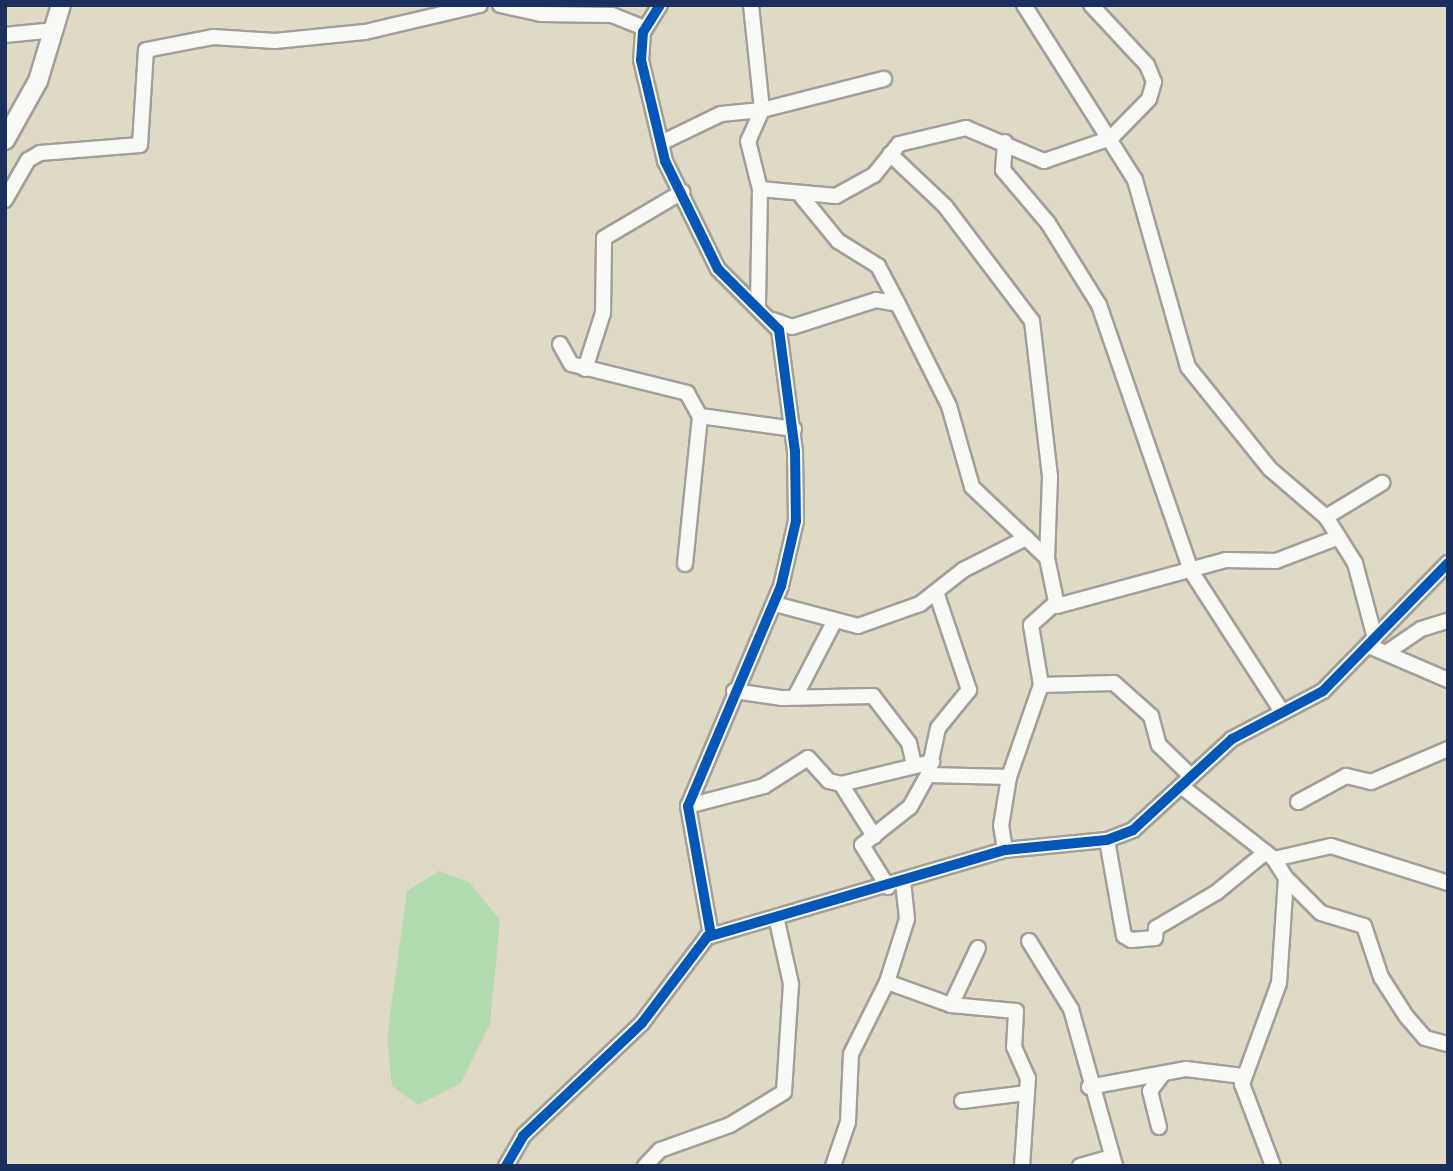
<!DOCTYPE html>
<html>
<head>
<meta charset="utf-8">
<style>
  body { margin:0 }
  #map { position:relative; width:1453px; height:1171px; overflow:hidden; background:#e0d9c5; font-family:"Comic Neue",sans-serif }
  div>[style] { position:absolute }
  .green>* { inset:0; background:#b1daae }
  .roads { filter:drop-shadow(2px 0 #a09f9a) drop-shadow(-2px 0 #a09f9a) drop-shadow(0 2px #a09f9a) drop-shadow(0 -2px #a09f9a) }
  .minor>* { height:14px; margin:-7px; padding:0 7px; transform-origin:7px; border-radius:7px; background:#faf9f6 }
  .major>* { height:18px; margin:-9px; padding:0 9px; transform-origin:9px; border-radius:9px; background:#faf9f6 }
  .cycleway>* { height:10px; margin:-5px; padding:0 5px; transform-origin:5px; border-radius:5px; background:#0057b8 }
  span { translate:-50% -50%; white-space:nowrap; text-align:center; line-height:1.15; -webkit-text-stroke:7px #f6f6f2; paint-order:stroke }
  .frame { position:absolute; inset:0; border:7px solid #1b2f5e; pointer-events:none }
</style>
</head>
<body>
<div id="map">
  <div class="green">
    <div style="clip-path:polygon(439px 871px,469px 882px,500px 920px,490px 1024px,461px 1083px,418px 1105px,392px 1086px,387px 1038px,407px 891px)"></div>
  </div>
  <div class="roads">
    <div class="minor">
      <div style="left:500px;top:5px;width:42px;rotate:12.4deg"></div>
      <div style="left:541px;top:14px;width:71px;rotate:0.8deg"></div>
      <div style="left:612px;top:15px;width:35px;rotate:22deg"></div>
      <div style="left:660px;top:5px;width:32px;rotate:122deg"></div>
      <div style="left:643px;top:32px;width:28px;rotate:94deg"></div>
      <div style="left:641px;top:60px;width:104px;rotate:76.6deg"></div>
      <div style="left:665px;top:161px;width:120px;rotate:63.9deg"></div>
      <div style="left:718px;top:269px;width:86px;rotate:45deg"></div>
      <div style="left:779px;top:330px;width:122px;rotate:82.5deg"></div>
      <div style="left:795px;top:451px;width:70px;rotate:89.2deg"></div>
      <div style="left:796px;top:521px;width:67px;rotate:103deg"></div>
      <div style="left:781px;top:586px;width:239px;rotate:112.9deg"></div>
      <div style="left:688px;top:806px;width:131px;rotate:79.9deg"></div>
      <div style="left:751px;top:5px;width:106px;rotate:84deg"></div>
      <div style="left:762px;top:110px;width:34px;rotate:114deg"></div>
      <div style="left:748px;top:141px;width:49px;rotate:76deg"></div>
      <div style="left:760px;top:189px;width:119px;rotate:91deg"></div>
      <div style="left:1024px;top:5px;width:207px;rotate:57.6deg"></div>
      <div style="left:1135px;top:180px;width:194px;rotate:74.2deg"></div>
      <div style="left:1188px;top:367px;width:131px;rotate:51.2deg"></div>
      <div style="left:1270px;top:469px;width:74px;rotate:40.6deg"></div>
      <div style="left:1326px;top:517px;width:54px;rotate:57.8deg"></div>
      <div style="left:1355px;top:563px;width:78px;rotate:75.1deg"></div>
      <div style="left:5px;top:35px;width:50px;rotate:-5.7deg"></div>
      <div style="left:663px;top:142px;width:64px;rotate:-25.8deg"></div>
      <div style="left:721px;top:114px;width:41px;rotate:-5.6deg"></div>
      <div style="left:762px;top:110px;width:126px;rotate:-14.3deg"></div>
      <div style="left:1005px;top:142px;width:28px;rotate:94deg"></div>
      <div style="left:1003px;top:170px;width:70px;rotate:49.7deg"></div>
      <div style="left:1048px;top:223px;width:97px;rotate:58.1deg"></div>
      <div style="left:1099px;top:305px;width:281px;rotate:70.9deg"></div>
      <div style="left:1191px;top:571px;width:166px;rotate:57.1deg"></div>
      <div style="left:890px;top:154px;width:76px;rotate:43.4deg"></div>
      <div style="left:945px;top:206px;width:144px;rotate:52.9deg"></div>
      <div style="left:1032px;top:321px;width:157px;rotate:83.4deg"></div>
      <div style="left:1050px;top:477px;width:81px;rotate:92.1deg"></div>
      <div style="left:760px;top:189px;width:76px;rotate:5.3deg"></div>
      <div style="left:836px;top:196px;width:43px;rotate:-28.9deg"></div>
      <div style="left:874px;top:175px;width:40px;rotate:-51deg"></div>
      <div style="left:899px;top:144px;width:69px;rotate:-13.4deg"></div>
      <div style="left:966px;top:128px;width:85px;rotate:22.9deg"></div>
      <div style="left:1044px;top:161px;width:71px;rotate:-18.9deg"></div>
      <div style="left:1111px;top:138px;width:54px;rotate:-45.7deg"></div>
      <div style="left:1149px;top:99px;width:18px;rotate:-74deg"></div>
      <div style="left:1154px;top:82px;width:18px;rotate:-112deg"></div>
      <div style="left:1147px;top:65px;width:82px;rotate:-133deg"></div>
      <div style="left:802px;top:197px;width:57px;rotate:50.7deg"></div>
      <div style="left:838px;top:241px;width:47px;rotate:32deg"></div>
      <div style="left:878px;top:266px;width:43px;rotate:62.2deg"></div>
      <div style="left:5px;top:200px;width:46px;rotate:-60.1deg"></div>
      <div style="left:28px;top:160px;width:14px;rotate:-30deg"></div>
      <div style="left:40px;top:153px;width:100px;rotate:-4.6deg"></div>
      <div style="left:140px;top:145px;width:95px;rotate:-86.4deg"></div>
      <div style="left:146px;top:50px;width:68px;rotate:-11deg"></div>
      <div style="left:213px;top:37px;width:62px;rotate:3.7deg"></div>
      <div style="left:275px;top:41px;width:90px;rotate:-5.7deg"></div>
      <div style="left:365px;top:32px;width:118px;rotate:-13.2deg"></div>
      <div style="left:773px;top:320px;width:20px;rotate:20deg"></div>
      <div style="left:792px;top:327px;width:88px;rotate:-17.8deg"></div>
      <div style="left:876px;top:300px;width:22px;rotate:10deg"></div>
      <div style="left:898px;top:304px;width:114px;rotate:63.4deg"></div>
      <div style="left:949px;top:406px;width:84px;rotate:74.1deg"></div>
      <div style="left:972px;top:487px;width:103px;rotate:43.4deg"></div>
      <div style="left:1047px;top:558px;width:49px;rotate:78.2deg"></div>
      <div style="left:1057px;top:606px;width:175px;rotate:-15.2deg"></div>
      <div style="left:1226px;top:560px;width:50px;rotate:1.1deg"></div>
      <div style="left:1276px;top:561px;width:67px;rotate:-20.9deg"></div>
      <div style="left:560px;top:344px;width:23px;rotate:61deg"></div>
      <div style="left:571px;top:364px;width:120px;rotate:14deg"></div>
      <div style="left:687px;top:393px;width:26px;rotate:61deg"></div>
      <div style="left:700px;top:416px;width:95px;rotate:7.9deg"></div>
      <div style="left:585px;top:369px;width:59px;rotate:-72.2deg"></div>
      <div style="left:603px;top:313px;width:75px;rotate:-89.2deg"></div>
      <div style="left:604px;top:238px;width:91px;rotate:-30.5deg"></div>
      <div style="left:1326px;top:517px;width:66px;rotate:-31.3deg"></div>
      <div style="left:685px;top:564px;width:149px;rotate:-84.2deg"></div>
      <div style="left:775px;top:604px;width:86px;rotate:14.8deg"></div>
      <div style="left:858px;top:626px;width:66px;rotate:-19.5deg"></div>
      <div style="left:920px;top:604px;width:55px;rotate:-38.3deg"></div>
      <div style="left:963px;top:570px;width:71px;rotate:-26.9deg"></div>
      <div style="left:1369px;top:646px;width:86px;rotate:23.3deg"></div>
      <div style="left:1386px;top:653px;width:42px;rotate:-34.4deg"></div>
      <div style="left:1421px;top:629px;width:28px;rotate:-17deg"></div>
      <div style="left:1041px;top:685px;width:73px;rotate:-1.6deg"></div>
      <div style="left:1114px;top:683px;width:50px;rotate:41.7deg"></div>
      <div style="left:1151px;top:716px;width:30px;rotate:75deg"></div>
      <div style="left:1159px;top:745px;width:43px;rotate:44.1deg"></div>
      <div style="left:734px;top:691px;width:49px;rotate:8.3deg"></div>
      <div style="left:782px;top:698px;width:91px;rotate:-1.3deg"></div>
      <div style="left:873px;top:696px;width:59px;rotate:52.5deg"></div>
      <div style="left:909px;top:743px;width:22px;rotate:77deg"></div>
      <div style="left:795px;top:697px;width:82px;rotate:-62.5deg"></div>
      <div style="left:928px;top:775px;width:81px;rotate:1.4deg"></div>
      <div style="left:841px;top:784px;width:62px;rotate:57.6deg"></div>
      <div style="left:1181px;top:786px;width:118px;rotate:38.1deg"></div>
      <div style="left:1274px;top:859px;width:22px;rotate:58deg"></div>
      <div style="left:1286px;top:878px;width:105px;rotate:93.8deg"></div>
      <div style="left:1279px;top:983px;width:108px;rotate:110.1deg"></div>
      <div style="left:1242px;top:1084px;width:88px;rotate:69.3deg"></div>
      <div style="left:1298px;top:802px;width:55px;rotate:-28.4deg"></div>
      <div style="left:1346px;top:776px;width:26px;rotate:13deg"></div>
      <div style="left:1371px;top:782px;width:84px;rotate:-23.2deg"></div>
      <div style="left:688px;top:806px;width:79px;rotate:-14.7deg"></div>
      <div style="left:764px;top:786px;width:52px;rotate:-32.5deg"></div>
      <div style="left:808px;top:758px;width:31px;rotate:48deg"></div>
      <div style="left:829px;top:781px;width:12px;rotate:14deg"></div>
      <div style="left:841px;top:784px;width:94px;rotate:-13.6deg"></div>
      <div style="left:1107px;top:840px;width:97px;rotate:80deg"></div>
      <div style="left:1124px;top:936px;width:8px;rotate:30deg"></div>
      <div style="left:1131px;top:940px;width:24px;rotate:-5deg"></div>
      <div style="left:1155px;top:938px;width:10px;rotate:-84deg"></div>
      <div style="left:1156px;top:928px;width:71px;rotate:-30.5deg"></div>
      <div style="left:1217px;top:892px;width:63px;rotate:-39.2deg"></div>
      <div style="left:1005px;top:850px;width:24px;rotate:-99deg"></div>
      <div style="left:1001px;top:826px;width:50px;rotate:-80.7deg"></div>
      <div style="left:1009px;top:777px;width:97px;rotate:-70.8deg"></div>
      <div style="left:1041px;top:685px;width:61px;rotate:-99.5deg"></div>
      <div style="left:1031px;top:625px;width:31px;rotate:-42deg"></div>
      <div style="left:1274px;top:859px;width:58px;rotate:-12.8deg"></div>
      <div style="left:1331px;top:846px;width:123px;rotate:17.5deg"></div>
      <div style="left:1287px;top:879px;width:48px;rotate:45deg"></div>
      <div style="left:1321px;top:913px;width:45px;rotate:16.8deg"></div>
      <div style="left:1364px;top:926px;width:54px;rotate:71.6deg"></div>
      <div style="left:1381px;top:977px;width:46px;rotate:57.3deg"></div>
      <div style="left:1406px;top:1016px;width:29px;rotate:49deg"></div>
      <div style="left:1425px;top:1038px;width:24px;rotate:15deg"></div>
      <div style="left:903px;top:881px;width:38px;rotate:84deg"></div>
      <div style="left:907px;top:919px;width:66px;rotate:107.6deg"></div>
      <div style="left:887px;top:982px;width:68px;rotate:19.8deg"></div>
      <div style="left:951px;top:1005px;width:65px;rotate:5.3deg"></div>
      <div style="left:1016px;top:1011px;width:36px;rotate:93deg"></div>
      <div style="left:1014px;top:1047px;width:34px;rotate:66deg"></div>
      <div style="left:1028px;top:1078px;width:88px;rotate:93.9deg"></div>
      <div style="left:888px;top:887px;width:49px;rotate:-121.8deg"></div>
      <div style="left:862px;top:845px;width:61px;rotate:-38.4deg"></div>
      <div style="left:910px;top:807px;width:37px;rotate:-61deg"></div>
      <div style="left:928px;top:775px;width:48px;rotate:-78deg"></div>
      <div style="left:938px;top:728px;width:49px;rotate:-50.8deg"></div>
      <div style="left:969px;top:690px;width:103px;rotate:-108.6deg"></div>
      <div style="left:1029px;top:941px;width:80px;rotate:58.3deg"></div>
      <div style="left:1071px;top:1009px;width:163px;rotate:74.3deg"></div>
      <div style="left:951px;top:1005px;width:63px;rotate:-64.7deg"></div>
      <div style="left:1089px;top:1087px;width:99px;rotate:-10.5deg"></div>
      <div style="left:1186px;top:1069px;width:57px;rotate:7deg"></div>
      <div style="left:962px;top:1101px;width:64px;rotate:-7.1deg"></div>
      <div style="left:1159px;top:1127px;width:37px;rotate:-104deg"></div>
      <div style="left:1150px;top:1091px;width:21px;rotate:-53deg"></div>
      <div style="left:506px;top:1166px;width:34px;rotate:-60deg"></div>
      <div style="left:523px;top:1136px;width:164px;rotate:-43.5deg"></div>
      <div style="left:642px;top:1023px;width:108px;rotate:-52.9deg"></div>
      <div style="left:707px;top:937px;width:310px;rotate:-16.3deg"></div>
      <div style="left:1005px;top:850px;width:102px;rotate:-5.6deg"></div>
      <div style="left:1107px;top:840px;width:28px;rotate:-21deg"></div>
      <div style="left:1133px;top:830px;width:134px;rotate:-42.6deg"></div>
      <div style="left:1232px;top:739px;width:103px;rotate:-27.8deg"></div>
      <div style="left:1323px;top:691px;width:179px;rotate:-45.7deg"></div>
      <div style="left:645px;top:1166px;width:22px;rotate:-47deg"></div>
      <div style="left:660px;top:1150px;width:74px;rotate:-19.7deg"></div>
      <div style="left:730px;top:1125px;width:63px;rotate:-31.4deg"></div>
      <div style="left:784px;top:1092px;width:108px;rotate:-86.3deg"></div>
      <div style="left:791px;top:984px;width:65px;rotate:-102.5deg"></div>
      <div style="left:833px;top:1166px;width:46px;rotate:-71.2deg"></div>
      <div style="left:848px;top:1122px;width:68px;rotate:-87.5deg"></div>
      <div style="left:851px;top:1054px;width:80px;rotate:-63.4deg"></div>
      <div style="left:1080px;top:1166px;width:32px;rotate:-16deg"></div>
    </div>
    <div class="major">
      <div style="left:5px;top:140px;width:68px;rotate:-60.8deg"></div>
      <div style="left:38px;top:81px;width:79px;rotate:-73.2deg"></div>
    </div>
  </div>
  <div class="cycleway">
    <div style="left:660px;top:5px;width:32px;rotate:122deg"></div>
    <div style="left:643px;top:32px;width:28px;rotate:94deg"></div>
    <div style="left:641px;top:60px;width:104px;rotate:76.6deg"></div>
    <div style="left:665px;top:161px;width:120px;rotate:63.9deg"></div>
    <div style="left:718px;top:269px;width:86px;rotate:45deg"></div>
    <div style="left:779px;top:330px;width:122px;rotate:82.5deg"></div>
    <div style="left:795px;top:451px;width:70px;rotate:89.2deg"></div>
    <div style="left:796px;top:521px;width:67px;rotate:103deg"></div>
    <div style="left:781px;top:586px;width:239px;rotate:112.9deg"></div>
    <div style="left:688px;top:806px;width:131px;rotate:79.9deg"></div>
    <div style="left:506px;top:1166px;width:34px;rotate:-60deg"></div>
    <div style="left:523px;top:1136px;width:164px;rotate:-43.5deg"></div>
    <div style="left:642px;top:1023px;width:108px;rotate:-52.9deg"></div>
    <div style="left:707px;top:937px;width:310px;rotate:-16.3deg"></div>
    <div style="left:1005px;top:850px;width:102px;rotate:-5.6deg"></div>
    <div style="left:1107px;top:840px;width:28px;rotate:-21deg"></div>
    <div style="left:1133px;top:830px;width:134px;rotate:-42.6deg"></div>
    <div style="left:1232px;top:739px;width:103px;rotate:-27.8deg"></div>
    <div style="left:1323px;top:691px;width:179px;rotate:-45.7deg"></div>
  </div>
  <div class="frame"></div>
</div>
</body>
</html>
